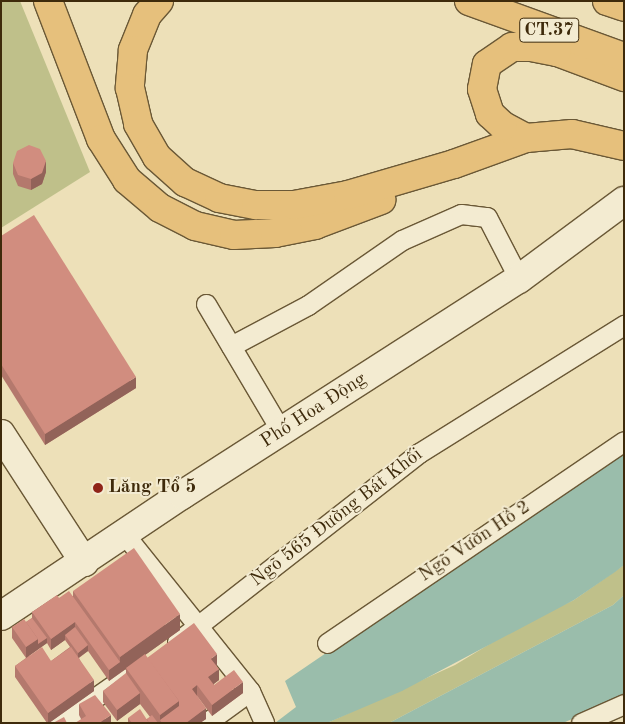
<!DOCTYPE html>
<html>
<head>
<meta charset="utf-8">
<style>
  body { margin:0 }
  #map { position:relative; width:625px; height:724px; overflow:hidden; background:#ede0b8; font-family:"Old Standard TT",serif }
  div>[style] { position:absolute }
  .green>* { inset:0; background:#bfc08a }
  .water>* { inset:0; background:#9abdab }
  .roads { filter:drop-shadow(1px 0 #6a5836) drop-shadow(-1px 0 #6a5836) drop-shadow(0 1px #6a5836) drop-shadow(0 -1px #6a5836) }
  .street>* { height:19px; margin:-9.5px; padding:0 9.5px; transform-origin:9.5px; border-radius:9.5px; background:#f3ebd1 }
  .secondary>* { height:28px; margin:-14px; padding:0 14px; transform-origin:14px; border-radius:14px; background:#f3ebd1 }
  .primary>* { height:28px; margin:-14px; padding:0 14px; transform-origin:14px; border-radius:14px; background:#e6c07c }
  .highway>* { height:28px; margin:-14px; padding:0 14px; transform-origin:14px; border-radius:14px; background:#e6c07c }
  .wall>* { inset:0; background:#b4796d }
  .shaded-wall>* { inset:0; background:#926359 }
  .building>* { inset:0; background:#d18d7f }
  .dots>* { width:14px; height:14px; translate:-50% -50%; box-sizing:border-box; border:2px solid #f3ebd1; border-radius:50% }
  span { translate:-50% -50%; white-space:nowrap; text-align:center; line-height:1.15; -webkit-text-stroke:4px #f3ebd1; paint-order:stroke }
  .shield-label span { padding:1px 4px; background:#f3ebd1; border:1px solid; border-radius:4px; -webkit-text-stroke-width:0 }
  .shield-label { font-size:18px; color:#3e2a0b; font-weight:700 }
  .street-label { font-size:19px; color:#3e2a0b }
  .poi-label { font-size:19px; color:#3e2a0b; font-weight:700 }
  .left { translate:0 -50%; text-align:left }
  .frame { position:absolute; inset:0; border:2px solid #3e2a0b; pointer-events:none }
</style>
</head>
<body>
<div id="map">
  <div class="green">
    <div style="clip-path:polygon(1px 1px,20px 1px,90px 172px,1px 228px)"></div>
    <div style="clip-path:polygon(624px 565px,624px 595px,613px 605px,389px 723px,327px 723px,455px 665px,523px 624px,574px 600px)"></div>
  </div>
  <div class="water">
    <div style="clip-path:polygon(624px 450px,624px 565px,615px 572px,574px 600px,402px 691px,327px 723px,275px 723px,296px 707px,285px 681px)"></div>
    <div style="clip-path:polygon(624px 595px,624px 696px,563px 723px,389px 723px,613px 605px)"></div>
  </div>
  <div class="roads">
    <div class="street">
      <div style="left:206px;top:304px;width:147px;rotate:59.4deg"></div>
      <div style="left:231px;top:346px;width:87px;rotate:-28deg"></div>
      <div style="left:308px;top:305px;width:114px;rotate:-34.7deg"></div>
      <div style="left:402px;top:240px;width:64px;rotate:-23.8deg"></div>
      <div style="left:461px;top:214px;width:26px;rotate:7deg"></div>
      <div style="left:487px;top:217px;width:70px;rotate:62.7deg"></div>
      <div style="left:125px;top:535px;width:200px;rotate:51.3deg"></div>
      <div style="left:250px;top:691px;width:35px;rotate:66deg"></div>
      <div style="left:177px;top:642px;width:307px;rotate:-38deg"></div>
      <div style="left:419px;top:453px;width:242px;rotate:-32deg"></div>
      <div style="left:327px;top:643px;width:359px;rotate:-34.2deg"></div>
      <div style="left:59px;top:723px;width:78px;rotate:-35.1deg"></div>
      <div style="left:206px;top:723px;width:54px;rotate:-36deg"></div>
      <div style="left:581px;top:723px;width:47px;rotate:-23.8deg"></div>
    </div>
    <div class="secondary">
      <div style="left:1px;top:434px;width:153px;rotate:57deg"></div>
      <div style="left:1px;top:616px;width:218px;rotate:-33.8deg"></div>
      <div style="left:182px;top:495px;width:400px;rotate:-32.7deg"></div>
      <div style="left:519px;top:279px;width:131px;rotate:-36.6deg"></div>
    </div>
    <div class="primary">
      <div style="left:535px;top:40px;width:25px;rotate:29deg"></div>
      <div style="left:557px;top:52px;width:72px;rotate:20.5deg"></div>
    </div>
    <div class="highway">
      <div style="left:48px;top:1px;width:148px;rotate:69deg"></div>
      <div style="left:101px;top:139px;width:49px;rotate:57.6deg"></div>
      <div style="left:127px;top:180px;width:43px;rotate:40.3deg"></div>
      <div style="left:160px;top:208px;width:39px;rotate:27deg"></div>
      <div style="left:195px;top:226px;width:40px;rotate:13deg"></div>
      <div style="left:234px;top:235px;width:41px;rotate:-2.8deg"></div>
      <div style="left:275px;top:233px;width:41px;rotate:-11.3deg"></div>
      <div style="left:315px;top:225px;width:71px;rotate:-20.7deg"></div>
      <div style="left:159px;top:1px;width:18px;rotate:131deg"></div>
      <div style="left:147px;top:15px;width:38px;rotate:112deg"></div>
      <div style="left:133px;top:50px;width:38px;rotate:95deg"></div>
      <div style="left:130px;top:88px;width:37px;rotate:77deg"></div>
      <div style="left:138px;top:124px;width:38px;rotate:60deg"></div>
      <div style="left:157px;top:157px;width:38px;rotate:42deg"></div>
      <div style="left:185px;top:182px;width:38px;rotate:25deg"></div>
      <div style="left:219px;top:198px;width:38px;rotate:11deg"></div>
      <div style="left:256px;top:205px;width:38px"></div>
      <div style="left:294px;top:205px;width:55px;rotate:-10.5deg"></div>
      <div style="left:348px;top:195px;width:110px;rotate:-16.3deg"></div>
      <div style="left:454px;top:164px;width:77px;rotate:-19.9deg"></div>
      <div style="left:526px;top:138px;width:46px;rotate:-5deg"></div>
      <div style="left:572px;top:134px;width:53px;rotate:13deg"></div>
      <div style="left:469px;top:1px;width:165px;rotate:19.9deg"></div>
      <div style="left:607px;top:1px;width:18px;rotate:19deg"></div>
      <div style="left:526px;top:138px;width:26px;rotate:-152deg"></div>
      <div style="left:503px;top:126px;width:18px;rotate:-137deg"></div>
      <div style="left:490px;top:114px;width:26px;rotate:-108deg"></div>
      <div style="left:482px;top:89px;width:25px;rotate:-79deg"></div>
      <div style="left:487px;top:64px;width:30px;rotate:-34deg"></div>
      <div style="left:512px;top:47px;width:19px"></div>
      <div style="left:531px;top:47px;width:26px;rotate:11deg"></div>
    </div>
  </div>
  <div class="wall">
    <div style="clip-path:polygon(13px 163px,46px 172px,42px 184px,31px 190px,18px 186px,13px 174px)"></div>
    <div style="clip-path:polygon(1px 236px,136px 388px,45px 445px,1px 375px)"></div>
    <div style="clip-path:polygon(evenodd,73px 591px,180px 630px,145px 655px,147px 658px,217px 665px,216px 666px,219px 680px,214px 684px,214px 685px,243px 693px,212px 716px,197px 696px,206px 719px,200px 723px,128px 723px,128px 718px,147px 719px,150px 717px,140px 704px,117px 721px,103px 702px,103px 691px,126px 674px,126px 669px,109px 681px,88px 651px,79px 658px,94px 691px,49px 723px,47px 723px,15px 677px,15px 666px,26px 658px,12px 638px,12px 627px,26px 622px,32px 618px,32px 612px,59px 598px,73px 596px,73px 591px,65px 640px,70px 647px,51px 661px,29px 656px,47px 643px,51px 650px,65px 640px)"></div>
    <div style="clip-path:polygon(79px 704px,111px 723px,81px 719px,79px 715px)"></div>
  </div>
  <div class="shaded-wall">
    <div style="clip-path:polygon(46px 161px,46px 172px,42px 184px,31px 190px,31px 179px)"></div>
    <div style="clip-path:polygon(136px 377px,136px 388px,45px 445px,45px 434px)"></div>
    <div style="clip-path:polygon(180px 614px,180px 630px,120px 673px,120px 657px)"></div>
    <div style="clip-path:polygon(75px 622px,75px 633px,65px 635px,65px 640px,51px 650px,51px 639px)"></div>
    <div style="clip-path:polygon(47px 638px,47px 643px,26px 658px,26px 647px,38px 639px)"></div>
    <div style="clip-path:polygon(88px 645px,88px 651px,78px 658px,78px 653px)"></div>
    <div style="clip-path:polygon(217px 654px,217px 665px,211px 670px,211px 659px)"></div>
    <div style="clip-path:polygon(120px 662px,120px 673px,109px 681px,109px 670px)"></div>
    <div style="clip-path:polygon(219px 669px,219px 680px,208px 688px,208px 677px)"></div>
    <div style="clip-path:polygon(94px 680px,94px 691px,49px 723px,48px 723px,48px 713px)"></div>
    <div style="clip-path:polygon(243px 682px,243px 693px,212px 716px,212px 705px)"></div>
    <div style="clip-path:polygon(197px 685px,197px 696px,192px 700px,192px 689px)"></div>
    <div style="clip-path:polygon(140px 693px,140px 704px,117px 721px,117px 710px)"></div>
    <div style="clip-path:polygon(179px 701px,179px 717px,160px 720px,160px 715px)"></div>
    <div style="clip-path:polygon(206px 708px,206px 719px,200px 723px,186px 723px)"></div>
    <div style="clip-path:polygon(111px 715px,111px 723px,99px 723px)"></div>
  </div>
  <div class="building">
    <div style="clip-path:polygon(29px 145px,40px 149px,46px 161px,42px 173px,31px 179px,18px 175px,13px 163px,17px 151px)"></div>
    <div style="clip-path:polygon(34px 215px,136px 377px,45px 434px,1px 364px,1px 236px)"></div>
    <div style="clip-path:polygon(134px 548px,180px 614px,120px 657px,73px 591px)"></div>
    <div style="clip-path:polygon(69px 591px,120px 662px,109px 670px,75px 622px,51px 639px,32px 612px,57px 595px,59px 598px)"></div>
    <div style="clip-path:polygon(32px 618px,47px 638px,38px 644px,38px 639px,26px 622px)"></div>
    <div style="clip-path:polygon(24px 619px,38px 639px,26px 647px,12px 627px)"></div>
    <div style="clip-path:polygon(194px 623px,217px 654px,211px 659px,219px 669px,208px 677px,214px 685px,234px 670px,243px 682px,212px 705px,197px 685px,192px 689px,206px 708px,186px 723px,162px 723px,160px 720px,179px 706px,179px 701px,147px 658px)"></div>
    <div style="clip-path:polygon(75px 627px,88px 645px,78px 653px,65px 635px)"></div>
    <div style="clip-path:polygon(42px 647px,51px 661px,71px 647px,94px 680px,48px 713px,15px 666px)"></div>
    <div style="clip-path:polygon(145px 654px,179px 701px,160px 715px,126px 668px)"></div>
    <div style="clip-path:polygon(126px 673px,140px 693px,117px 710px,103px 691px)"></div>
    <div style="clip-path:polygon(95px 695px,111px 715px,99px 723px,75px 723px,86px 716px,79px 704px)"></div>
    <div style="clip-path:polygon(140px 709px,149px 723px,132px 723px,128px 718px)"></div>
    <div style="clip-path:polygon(152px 715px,158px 723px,149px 723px,147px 719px)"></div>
    <div style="clip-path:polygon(64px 717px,67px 723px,53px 723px)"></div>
  </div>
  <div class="dots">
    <div style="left:98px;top:488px;background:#8f2418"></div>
  </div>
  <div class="shield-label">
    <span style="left:549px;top:30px">CT.37</span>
  </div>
  <div class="street-label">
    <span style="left:314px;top:411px;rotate:-33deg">Phố Hoa Động</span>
    <span style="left:337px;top:518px;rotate:-38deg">Ngõ 565 Đường Bát Khối</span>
    <span style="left:475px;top:542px;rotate:-34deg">Ngõ Vườn Hồ 2</span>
  </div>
  <div class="poi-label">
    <span class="left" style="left:108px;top:488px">Lăng Tổ 5</span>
  </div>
  <div class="frame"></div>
</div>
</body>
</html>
